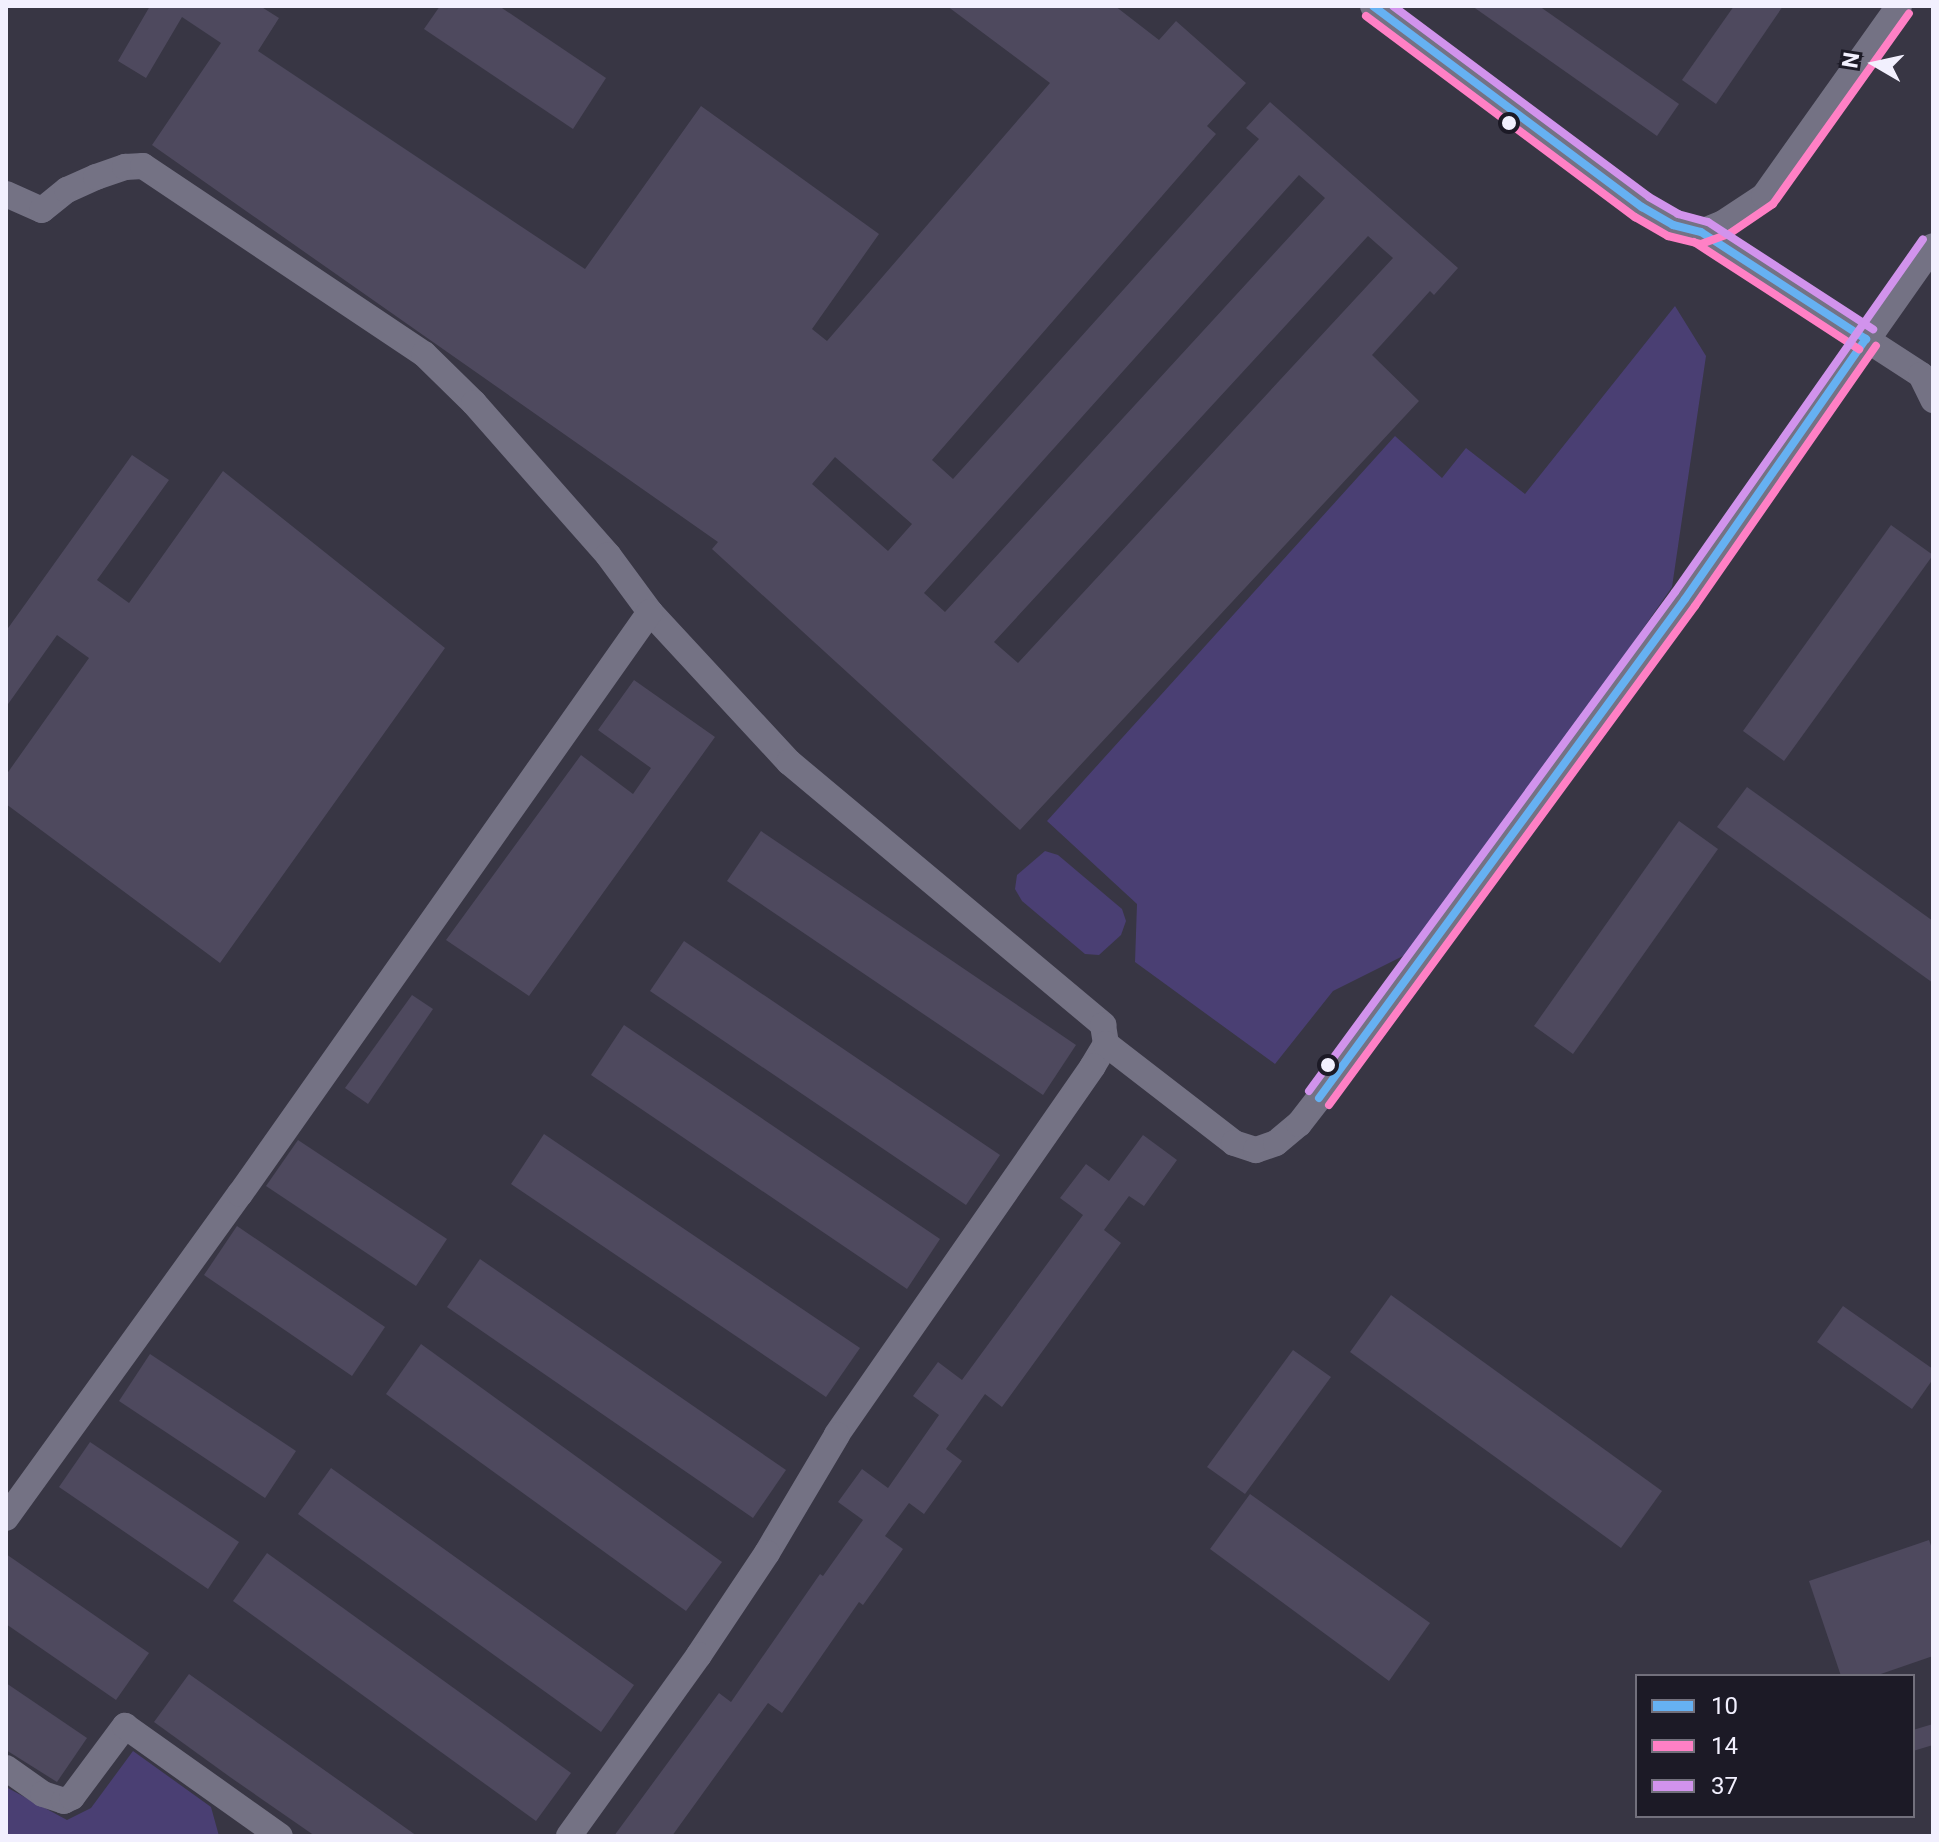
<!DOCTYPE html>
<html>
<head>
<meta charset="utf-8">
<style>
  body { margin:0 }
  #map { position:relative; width:1939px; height:1842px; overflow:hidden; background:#383644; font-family:Roboto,sans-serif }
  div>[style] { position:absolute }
  .green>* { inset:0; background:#4a3f73 }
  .building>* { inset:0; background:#4e495e }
  .minor>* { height:26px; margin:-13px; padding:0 13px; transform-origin:13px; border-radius:13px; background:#747284 }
  .bus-1>* { height:8px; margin:-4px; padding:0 4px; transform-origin:4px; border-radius:4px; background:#66b1f2 }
  .bus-2>* { height:8px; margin:-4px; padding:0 4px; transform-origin:4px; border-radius:4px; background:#ff80c5 }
  .bus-3>* { height:8px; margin:-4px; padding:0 4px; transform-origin:4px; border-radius:4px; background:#d193ec }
  .dots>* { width:22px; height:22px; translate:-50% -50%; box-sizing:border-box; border:4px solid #1c1a26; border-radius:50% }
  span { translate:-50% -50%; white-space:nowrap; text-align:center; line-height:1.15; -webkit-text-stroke:6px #1c1a26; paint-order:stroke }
  .frame { position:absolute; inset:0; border:8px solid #f2f0fe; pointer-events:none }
  .legend { position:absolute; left:1635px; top:1674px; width:280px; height:144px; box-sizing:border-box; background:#1c1a26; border:2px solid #72707c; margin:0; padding:10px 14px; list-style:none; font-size:24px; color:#f2f0fe }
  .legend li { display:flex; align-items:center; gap:16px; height:40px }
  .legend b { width:40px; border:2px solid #72707c }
  .north { position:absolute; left:1835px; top:24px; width:80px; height:80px; -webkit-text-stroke:6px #1c1a26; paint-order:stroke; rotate:279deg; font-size:22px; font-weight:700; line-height:32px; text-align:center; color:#f2f0fe }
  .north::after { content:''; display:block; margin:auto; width:28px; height:36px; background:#f2f0fe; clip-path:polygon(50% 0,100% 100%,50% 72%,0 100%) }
</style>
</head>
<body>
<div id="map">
  <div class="green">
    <div style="clip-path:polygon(1675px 306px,1706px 356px,1672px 587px,1421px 947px,1333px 991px,1275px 1064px,1135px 962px,1137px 904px,1047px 821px,1395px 436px,1442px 478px,1466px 448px,1525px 494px)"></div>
    <div style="clip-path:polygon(1045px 851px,1058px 855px,1122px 909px,1126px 921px,1121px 935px,1099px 955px,1085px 954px,1022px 901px,1015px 889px,1017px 875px)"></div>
    <div style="clip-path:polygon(133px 1751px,211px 1807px,219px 1836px,6px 1836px,6px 1787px,67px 1820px,91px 1808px)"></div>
  </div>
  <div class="building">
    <div style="clip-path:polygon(evenodd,150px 6px,260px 6px,279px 18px,258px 51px,585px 269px,701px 106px,879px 234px,812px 329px,827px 341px,1050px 83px,947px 6px,1115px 6px,1159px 40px,1176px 21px,1246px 83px,1207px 126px,1216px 134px,932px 460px,953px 479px,1259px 139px,1246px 128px,1270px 102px,1458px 268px,1434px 295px,1430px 291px,1372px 355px,1419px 401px,1020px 830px,712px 549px,718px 542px,152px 145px,221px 43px,182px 17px,146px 78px,118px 61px,150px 6px,1299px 175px,1325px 198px,945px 612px,924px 593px,1299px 175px,150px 6px,1368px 236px,1393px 258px,1018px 663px,994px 642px,1368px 236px,150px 6px,835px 457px,912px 524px,888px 551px,812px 484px,835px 457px)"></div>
    <div style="clip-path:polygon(440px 6px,499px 6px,606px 78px,573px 129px,424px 29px)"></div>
    <div style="clip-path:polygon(1472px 6px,1539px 6px,1679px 104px,1657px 136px)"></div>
    <div style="clip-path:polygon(1734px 6px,1783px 6px,1716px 104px,1682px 80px)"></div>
    <div style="clip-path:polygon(132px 455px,169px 480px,97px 580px,129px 603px,223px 471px,445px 648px,220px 963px,6px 804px,6px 775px,89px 658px,57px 635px,6px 707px,6px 631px)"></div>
    <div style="clip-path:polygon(1891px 525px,1933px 555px,1784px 761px,1743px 731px)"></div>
    <div style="clip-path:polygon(634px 680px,715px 737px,529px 996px,446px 940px,581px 755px,633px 794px,651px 768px,598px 730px)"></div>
    <div style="clip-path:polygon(1747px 787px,1933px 921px,1933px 983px,1717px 827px)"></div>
    <div style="clip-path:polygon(1679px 821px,1718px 849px,1573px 1054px,1534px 1026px)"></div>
    <div style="clip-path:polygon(761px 831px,1076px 1045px,1043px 1095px,727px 881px)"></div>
    <div style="clip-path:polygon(684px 941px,1000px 1155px,966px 1205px,650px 991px)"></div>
    <div style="clip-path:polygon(412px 995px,433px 1009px,368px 1104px,345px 1088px)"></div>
    <div style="clip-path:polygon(624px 1025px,940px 1239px,907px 1289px,591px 1075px)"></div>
    <div style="clip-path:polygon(544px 1134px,860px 1348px,826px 1397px,511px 1184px)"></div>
    <div style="clip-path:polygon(1143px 1135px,1177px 1160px,1144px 1206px,1129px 1196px,1104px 1230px,1121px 1243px,1002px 1407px,985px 1394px,946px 1449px,962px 1461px,924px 1514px,909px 1503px,885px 1536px,903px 1549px,863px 1605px,859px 1602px,782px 1713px,768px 1703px,672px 1836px,614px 1836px,719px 1693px,731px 1702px,820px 1574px,823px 1576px,863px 1520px,838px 1502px,862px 1469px,888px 1488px,939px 1415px,913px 1396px,938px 1362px,962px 1380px,1083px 1215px,1060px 1198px,1086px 1164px,1109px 1181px)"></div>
    <div style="clip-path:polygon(298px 1140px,447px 1239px,416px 1286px,266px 1186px)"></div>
    <div style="clip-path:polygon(237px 1226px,385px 1327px,352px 1376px,204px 1275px)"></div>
    <div style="clip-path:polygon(480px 1259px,786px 1470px,753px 1518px,447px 1307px)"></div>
    <div style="clip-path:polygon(1391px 1295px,1662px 1491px,1621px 1548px,1350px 1352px)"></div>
    <div style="clip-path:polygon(1843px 1306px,1933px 1369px,1933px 1379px,1912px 1409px,1817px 1342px)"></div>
    <div style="clip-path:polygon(421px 1344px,722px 1562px,686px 1611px,386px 1394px)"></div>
    <div style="clip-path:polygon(1293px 1350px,1331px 1377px,1245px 1494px,1207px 1467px)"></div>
    <div style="clip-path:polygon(150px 1354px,296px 1451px,265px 1498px,119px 1401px)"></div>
    <div style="clip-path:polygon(90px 1442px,239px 1542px,208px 1589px,59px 1487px)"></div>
    <div style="clip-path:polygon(331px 1468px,634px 1685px,601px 1732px,298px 1514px)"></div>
    <div style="clip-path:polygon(1250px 1494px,1430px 1623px,1389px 1681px,1210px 1549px)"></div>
    <div style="clip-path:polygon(1929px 1540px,1933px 1551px,1933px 1656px,1875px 1676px,1841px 1676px,1809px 1581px)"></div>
    <div style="clip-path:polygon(267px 1553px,571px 1773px,536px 1821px,233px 1601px)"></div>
    <div style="clip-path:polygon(6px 1554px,149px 1653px,116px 1700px,6px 1624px)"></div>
    <div style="clip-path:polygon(189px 1674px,344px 1784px,417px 1836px,315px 1836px,230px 1777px,154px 1722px)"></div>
    <div style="clip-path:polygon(6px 1683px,87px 1738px,57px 1782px,6px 1750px)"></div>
    <div style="clip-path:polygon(1933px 1724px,1933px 1745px,1913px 1751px,1913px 1730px)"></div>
  </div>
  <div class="minor">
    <div style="left:1373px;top:6px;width:336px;rotate:36.8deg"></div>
    <div style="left:1642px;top:207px;width:36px;rotate:30deg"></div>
    <div style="left:1673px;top:225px;width:29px;rotate:14deg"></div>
    <div style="left:1701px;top:232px;width:24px;rotate:-22deg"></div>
    <div style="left:1723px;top:223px;width:49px;rotate:-33.4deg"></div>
    <div style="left:1764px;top:196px;width:233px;rotate:-54.6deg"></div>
    <div style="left:6px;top:194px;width:39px;rotate:24deg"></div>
    <div style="left:42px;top:210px;width:32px;rotate:-39deg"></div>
    <div style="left:67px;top:190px;width:32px;rotate:-24deg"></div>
    <div style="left:96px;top:177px;width:31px;rotate:-19deg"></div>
    <div style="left:125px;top:167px;width:18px;rotate:-3deg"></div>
    <div style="left:143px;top:166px;width:338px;rotate:33.8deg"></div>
    <div style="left:424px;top:354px;width:70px;rotate:44.4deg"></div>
    <div style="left:474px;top:403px;width:203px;rotate:48.6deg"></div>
    <div style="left:608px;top:555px;width:71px;rotate:53.6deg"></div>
    <div style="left:650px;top:612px;width:205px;rotate:47.2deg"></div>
    <div style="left:789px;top:762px;width:410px;rotate:39.9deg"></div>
    <div style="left:1103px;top:1025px;width:19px;rotate:81deg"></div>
    <div style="left:1106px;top:1044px;width:26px;rotate:121deg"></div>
    <div style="left:1093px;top:1066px;width:449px;rotate:124.8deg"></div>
    <div style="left:837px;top:1435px;width:137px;rotate:120.7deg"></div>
    <div style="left:767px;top:1553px;width:123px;rotate:123.7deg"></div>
    <div style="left:699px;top:1655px;width:223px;rotate:125.7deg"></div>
    <div style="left:1701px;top:232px;width:262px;rotate:33deg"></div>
    <div style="left:1921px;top:375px;width:28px;rotate:64deg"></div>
    <div style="left:1106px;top:1044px;width:162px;rotate:37.7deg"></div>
    <div style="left:1234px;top:1143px;width:23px;rotate:18deg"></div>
    <div style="left:1256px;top:1150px;width:21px;rotate:-19deg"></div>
    <div style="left:1276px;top:1143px;width:30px;rotate:-40deg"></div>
    <div style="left:1299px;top:1124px;width:129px;rotate:-52.2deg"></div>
    <div style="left:1378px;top:1022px;width:523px;rotate:-54.03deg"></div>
    <div style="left:1685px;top:599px;width:431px;rotate:-54.9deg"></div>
    <div style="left:6px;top:1518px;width:400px;rotate:-54.2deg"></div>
    <div style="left:240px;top:1194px;width:712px;rotate:-54.84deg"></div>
    <div style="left:6px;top:1768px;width:45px;rotate:35.1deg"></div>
    <div style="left:43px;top:1794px;width:22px;rotate:18deg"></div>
    <div style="left:64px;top:1801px;width:9px;rotate:-27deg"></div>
    <div style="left:72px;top:1797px;width:89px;rotate:-53.3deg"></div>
    <div style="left:125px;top:1726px;width:190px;rotate:35.4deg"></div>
  </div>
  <div class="bus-1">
    <div style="left:1373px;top:6px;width:336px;rotate:36.8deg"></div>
    <div style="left:1642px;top:207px;width:36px;rotate:30deg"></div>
    <div style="left:1673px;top:225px;width:29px;rotate:14deg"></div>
    <div style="left:1701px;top:232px;width:197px;rotate:33deg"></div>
    <div style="left:1319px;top:1098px;width:619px;rotate:-53.74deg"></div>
    <div style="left:1685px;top:599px;width:317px;rotate:-55.2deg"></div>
  </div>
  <div class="bus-2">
    <div style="left:1366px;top:16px;width:336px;rotate:36.8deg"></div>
    <div style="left:1635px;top:217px;width:38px;rotate:30deg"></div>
    <div style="left:1668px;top:236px;width:34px;rotate:14deg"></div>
    <div style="left:1701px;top:244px;width:30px;rotate:-20deg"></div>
    <div style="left:1729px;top:234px;width:53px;rotate:-34.3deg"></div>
    <div style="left:1773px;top:204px;width:234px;rotate:-54.5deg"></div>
    <div style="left:1694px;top:242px;width:197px;rotate:33deg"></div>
    <div style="left:1329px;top:1105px;width:619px;rotate:-53.74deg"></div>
    <div style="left:1695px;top:606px;width:317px;rotate:-55.2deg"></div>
  </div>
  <div class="bus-3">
    <div style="left:1393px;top:6px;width:319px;rotate:36.7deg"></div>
    <div style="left:1649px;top:197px;width:34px;rotate:30deg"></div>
    <div style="left:1678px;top:214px;width:31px;rotate:15deg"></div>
    <div style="left:1708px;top:222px;width:197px;rotate:33deg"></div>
    <div style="left:1309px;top:1091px;width:619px;rotate:-53.74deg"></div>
    <div style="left:1675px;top:592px;width:431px;rotate:-54.9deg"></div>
  </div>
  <div class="dots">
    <div style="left:1509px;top:123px;background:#f2f0fe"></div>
    <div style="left:1328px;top:1065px;background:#f2f0fe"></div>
  </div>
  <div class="frame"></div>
  <ul class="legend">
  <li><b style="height:10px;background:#66b1f2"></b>10</li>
  <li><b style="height:10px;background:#ff80c5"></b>14</li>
  <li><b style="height:10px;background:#d193ec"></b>37</li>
  </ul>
  <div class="north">N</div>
</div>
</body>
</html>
